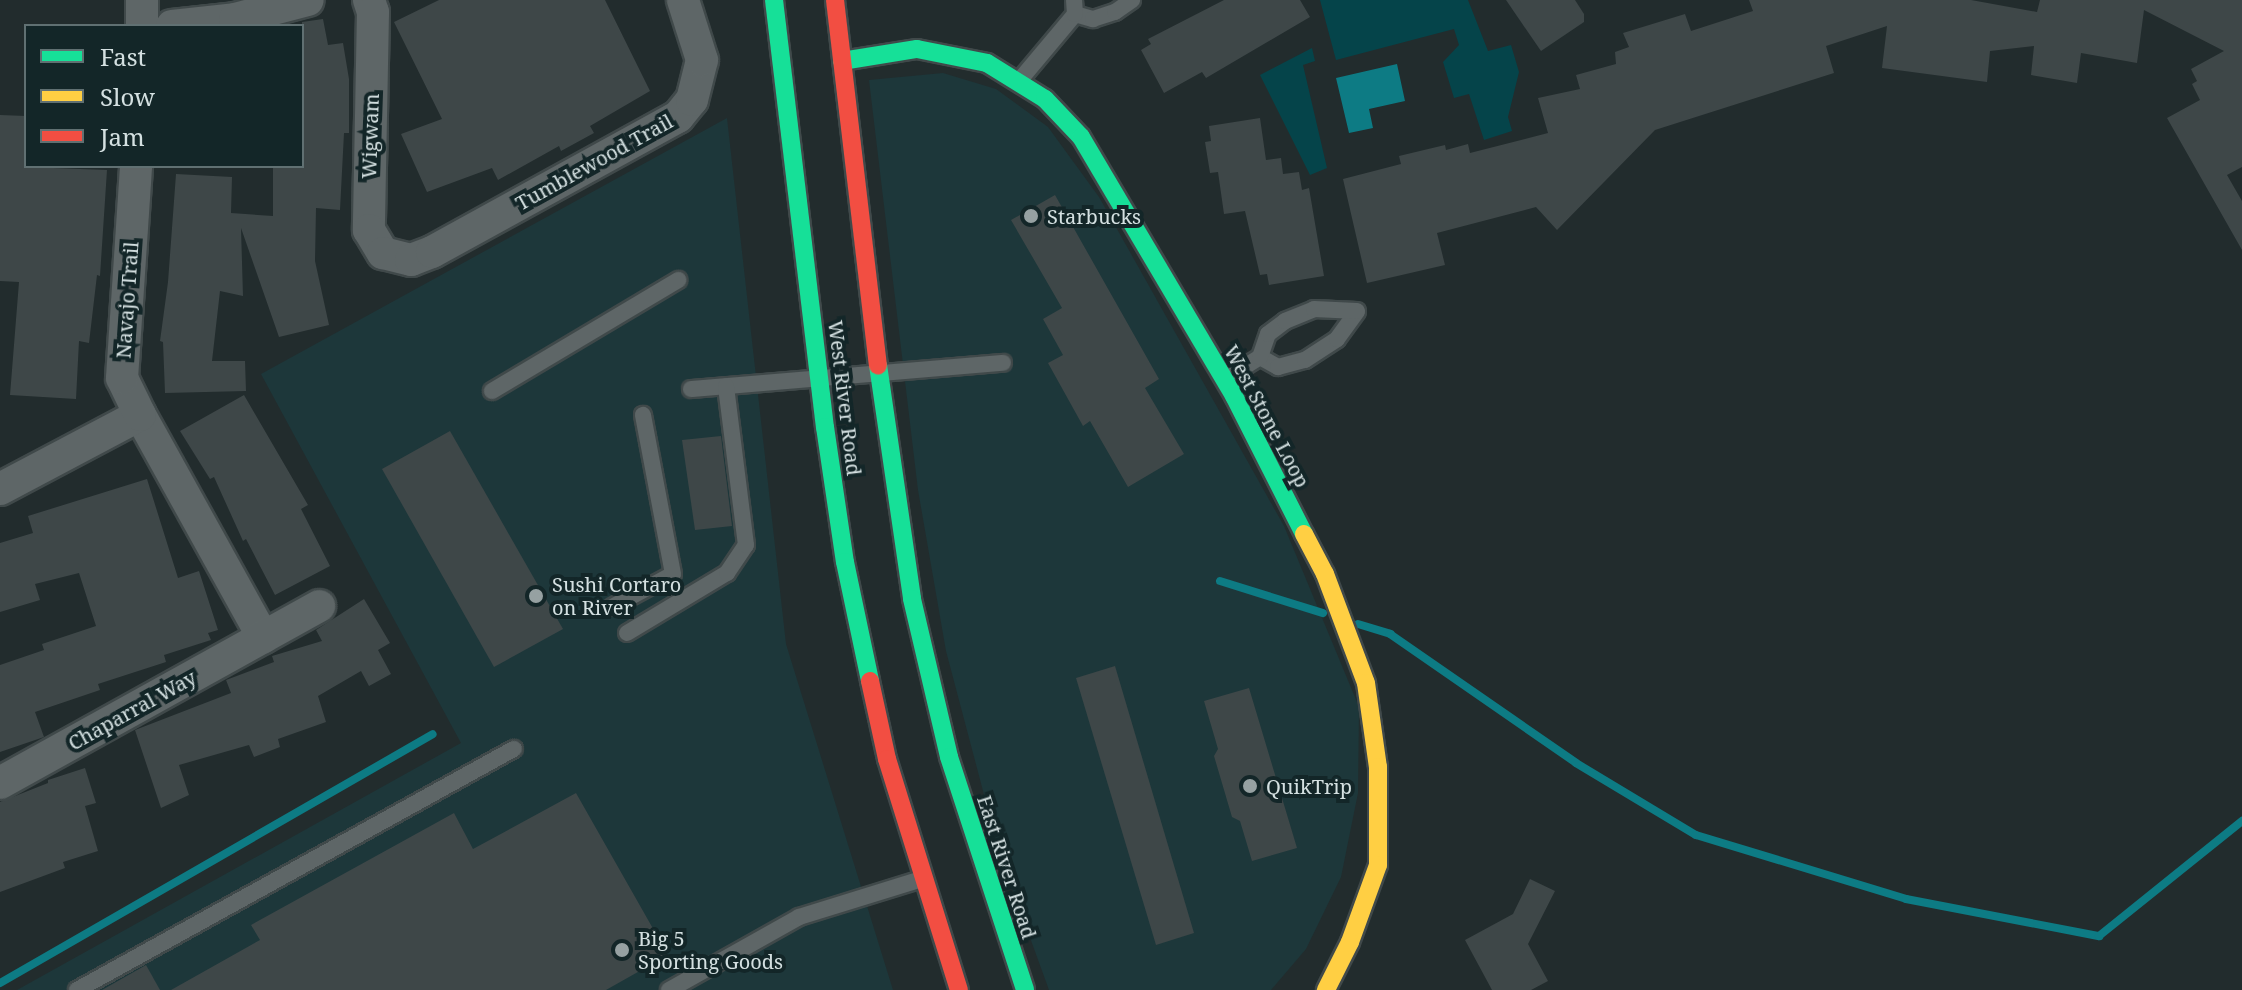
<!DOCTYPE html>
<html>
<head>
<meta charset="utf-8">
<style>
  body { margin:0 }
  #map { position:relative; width:2242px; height:990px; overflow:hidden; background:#222c2d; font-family:"Noto Serif",serif }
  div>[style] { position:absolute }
  .built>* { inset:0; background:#1d373a }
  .green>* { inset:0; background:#05444a }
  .water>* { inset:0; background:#0d7b84 }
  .stream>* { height:8px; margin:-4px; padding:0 4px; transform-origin:4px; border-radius:4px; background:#0d7b84 }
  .building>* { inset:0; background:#3e4748 }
  .roads { filter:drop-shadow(2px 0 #40494a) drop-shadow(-2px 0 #40494a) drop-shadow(0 2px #40494a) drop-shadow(0 -2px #40494a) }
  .lane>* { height:16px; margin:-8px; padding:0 8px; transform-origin:8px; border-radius:8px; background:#5e6667 }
  .street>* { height:32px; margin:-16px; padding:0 16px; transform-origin:16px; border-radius:16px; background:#5e6667 }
  .fast>* { height:18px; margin:-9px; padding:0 9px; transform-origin:9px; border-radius:9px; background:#16e098 }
  .slow>* { height:18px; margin:-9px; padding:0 9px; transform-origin:9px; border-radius:9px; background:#ffcf43 }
  .jam>* { height:18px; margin:-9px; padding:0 9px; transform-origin:9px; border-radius:9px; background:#f24e42 }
  .dots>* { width:22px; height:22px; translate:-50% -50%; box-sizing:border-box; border:4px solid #132628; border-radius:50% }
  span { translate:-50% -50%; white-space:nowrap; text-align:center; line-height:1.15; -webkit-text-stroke:8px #132628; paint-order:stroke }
  .street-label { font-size:20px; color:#d4e0e1 }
  .poi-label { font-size:20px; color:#d4e0e1 }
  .left { translate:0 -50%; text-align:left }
  .legend { position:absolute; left:24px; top:24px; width:280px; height:144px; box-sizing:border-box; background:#132628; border:2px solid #607072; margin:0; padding:10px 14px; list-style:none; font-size:24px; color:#d4e0e1 }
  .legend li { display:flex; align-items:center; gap:16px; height:40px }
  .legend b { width:40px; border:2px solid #607072 }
</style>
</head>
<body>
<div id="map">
  <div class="built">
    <div style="clip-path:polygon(943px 73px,996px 89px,1048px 127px,1099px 197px,1284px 526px,1359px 707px,1358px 793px,1341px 877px,1306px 949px,1271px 990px,1049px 990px,1000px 855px,946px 651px,918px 490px,869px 80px)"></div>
    <div style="clip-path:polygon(727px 118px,786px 644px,893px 990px,17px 990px,461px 743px,261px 374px)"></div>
  </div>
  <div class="green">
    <div style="clip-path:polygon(1320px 0,1468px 0,1488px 51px,1511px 45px,1519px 72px,1508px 117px,1512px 131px,1484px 140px,1469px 94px,1454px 98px,1443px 62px,1459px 45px,1454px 29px,1336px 60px)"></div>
    <div style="clip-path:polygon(1312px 48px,1315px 61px,1303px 65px,1327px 168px,1310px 175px,1260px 75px)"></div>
  </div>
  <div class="water">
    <div style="clip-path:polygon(1397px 64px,1405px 101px,1369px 109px,1373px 128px,1349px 133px,1336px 78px)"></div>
  </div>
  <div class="stream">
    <div style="left:1220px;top:581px;width:108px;rotate:17.3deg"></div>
    <div style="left:1358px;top:624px;width:34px;rotate:17deg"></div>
    <div style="left:1390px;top:634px;width:226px;rotate:34.7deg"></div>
    <div style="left:1576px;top:763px;width:140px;rotate:31deg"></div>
    <div style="left:1696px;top:835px;width:220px;rotate:16.9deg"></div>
    <div style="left:1906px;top:899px;width:197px;rotate:10.9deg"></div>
    <div style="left:2099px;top:936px;width:184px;rotate:-38.8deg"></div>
    <div style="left:0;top:983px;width:499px;rotate:-29.9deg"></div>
  </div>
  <div class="building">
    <div style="clip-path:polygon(439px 0,605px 0,650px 91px,590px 126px,594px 133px,561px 151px,559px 146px,498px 180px,492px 168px,427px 192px,401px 134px,442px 119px,394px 22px)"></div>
    <div style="clip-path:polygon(1224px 0,1300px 0,1310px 17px,1206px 78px,1202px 72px,1164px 93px,1141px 50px,1151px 44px,1148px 39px)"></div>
    <div style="clip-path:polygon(1506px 0,1575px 0,1584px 14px,1584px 22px,1541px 51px)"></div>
    <div style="clip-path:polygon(1749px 0,1971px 0,2037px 12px,2040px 0,2242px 0,2242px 167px,2227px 175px,2242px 201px,2242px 250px,2167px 118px,2200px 100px,2192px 84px,2197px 81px,2191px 69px,2224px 51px,2144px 10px,2137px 63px,2081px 53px,2077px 83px,2031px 75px,2034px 46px,1990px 51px,1987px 82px,1882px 68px,1887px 26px,1826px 46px,1834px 73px,1655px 130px,1557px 230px,1536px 207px,1437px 233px,1445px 265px,1367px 283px,1343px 179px,1401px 164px,1399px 156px,1445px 145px,1446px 150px,1468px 144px,1470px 153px,1548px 133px,1538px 98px,1580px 89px,1576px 75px,1616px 64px,1615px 52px,1629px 47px,1623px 33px,1685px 14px,1691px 31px,1753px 11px)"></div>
    <div style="clip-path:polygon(323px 19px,328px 45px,343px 43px,349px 79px,349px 133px,344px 133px,340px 210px,316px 208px,315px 261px,329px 325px,279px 337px,241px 228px,243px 296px,220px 291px,212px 361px,245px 361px,246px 391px,165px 393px,163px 342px,160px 341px,168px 282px,176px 174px,232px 177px,231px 213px,273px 216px,273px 166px,302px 166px,302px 22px)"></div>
    <div style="clip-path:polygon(0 115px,26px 116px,26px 167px,107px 170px,100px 276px,97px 275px,89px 343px,79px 341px,76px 399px,10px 395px,19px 282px,0 281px)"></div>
    <div style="clip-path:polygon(1260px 118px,1266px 160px,1281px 158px,1283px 174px,1299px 172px,1302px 190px,1309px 188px,1324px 276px,1269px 285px,1267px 274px,1260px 275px,1245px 211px,1224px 214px,1218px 172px,1210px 173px,1205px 142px,1211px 141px,1209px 126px)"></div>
    <div style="clip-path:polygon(1055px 195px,1159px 379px,1145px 388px,1184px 454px,1128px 487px,1090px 421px,1083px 426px,1048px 363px,1063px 355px,1043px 319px,1062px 308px,1011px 220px)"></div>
    <div style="clip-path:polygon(244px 395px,308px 505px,301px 509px,330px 566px,275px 595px,246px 539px,243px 541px,214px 477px,210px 479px,180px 431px)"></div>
    <div style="clip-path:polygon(450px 431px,563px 629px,494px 667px,382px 469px)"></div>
    <div style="clip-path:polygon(721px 436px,732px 526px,695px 530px,682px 440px)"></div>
    <div style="clip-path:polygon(147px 479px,178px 578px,199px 571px,218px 630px,208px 633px,211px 640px,164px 655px,166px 662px,98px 684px,100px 690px,35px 712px,44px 737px,0 752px,0 665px,44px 650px,42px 644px,96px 626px,79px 573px,35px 584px,40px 600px,0 612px,0 543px,33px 533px,28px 516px)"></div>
    <div style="clip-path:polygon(364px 599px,390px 643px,378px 650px,391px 674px,369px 686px,361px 671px,318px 696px,326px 722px,278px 739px,280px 747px,254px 757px,249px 745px,179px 765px,189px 795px,161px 808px,135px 730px,231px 693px,226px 680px,274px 662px,272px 656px,322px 641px,316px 630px)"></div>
    <div style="clip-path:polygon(1115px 666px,1194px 933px,1156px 945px,1076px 678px)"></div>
    <div style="clip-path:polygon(1249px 688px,1297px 848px,1252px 861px,1240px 821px,1232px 817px,1214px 756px,1218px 749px,1204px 701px)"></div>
    <div style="clip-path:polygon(85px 768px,96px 803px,85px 806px,98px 851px,63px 862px,65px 868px,0 892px,0 802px,48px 783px,48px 780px)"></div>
    <div style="clip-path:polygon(576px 793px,668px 955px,606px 990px,171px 990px,260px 940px,251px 925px,454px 813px,473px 849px)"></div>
    <div style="clip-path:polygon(1530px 879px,1555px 891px,1528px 944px,1548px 981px,1531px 990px,1492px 990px,1465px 940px,1513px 914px)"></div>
    <div style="clip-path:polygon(146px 965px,160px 990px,102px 990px)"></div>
  </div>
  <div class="roads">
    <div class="lane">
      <div style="left:1075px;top:14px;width:19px;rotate:16deg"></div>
      <div style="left:1093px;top:19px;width:23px;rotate:-18deg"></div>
      <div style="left:1115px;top:12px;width:21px;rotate:-35deg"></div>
      <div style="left:1019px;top:81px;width:87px;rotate:-50.1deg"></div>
      <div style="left:1075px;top:14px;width:14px;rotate:-94deg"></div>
      <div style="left:1260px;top:357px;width:21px;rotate:29deg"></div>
      <div style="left:1278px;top:367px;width:28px;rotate:-15deg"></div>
      <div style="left:1305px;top:360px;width:38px;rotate:-33deg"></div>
      <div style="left:1337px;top:339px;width:34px;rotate:-54deg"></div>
      <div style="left:1225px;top:379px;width:41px;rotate:-32.2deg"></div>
      <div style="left:1260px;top:357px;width:24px;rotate:-71deg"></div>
      <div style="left:1268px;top:334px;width:21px;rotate:-37deg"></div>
      <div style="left:1285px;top:321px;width:31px;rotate:-22deg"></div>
      <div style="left:1314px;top:309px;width:43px;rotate:2.7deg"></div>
      <div style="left:691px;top:389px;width:313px;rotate:-4.8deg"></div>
      <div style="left:492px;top:391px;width:217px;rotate:-30.8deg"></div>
      <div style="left:612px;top:607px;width:69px;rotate:-28.4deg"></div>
      <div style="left:673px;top:574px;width:162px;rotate:-100.7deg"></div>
      <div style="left:627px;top:633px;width:117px;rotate:-31deg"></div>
      <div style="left:727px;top:573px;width:34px;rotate:-56deg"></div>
      <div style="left:746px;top:545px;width:160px;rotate:-97.2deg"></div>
      <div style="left:77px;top:990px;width:499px;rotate:-28.9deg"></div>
      <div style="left:669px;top:990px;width:149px;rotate:-29.3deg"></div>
      <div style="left:799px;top:917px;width:129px;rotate:-17.2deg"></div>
    </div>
    <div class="street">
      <div style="left:142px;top:0;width:26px;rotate:90deg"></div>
      <div style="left:369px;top:0;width:13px;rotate:72deg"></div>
      <div style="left:373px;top:12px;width:218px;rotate:91.1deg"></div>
      <div style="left:369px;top:230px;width:27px;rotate:59deg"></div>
      <div style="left:383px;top:253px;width:29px;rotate:14deg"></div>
      <div style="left:411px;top:260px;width:22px;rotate:-21deg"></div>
      <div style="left:432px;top:252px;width:281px;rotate:-28.8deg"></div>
      <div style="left:678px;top:117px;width:22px;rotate:-51deg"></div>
      <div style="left:692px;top:100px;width:41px;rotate:-76deg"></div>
      <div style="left:702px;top:60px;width:63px;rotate:-107.6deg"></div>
      <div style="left:172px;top:26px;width:63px;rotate:-6.3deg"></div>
      <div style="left:235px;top:19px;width:75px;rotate:-14.6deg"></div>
      <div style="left:140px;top:415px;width:254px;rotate:61deg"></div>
      <div style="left:0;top:489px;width:158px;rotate:-27.9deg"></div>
      <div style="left:140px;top:415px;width:41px;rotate:-115.9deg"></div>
      <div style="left:122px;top:378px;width:212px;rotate:-86.2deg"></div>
      <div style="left:0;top:783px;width:365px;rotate:-29deg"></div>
    </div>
    <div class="fast">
      <div style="left:774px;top:0;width:430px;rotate:83.2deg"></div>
      <div style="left:825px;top:427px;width:136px;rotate:81.6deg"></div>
      <div style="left:845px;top:562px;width:122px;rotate:78.1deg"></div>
      <div style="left:842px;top:61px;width:76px;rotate:-9.1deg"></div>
      <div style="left:917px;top:49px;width:71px;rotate:11.3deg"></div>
      <div style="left:987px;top:63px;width:68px;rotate:31.8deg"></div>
      <div style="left:1045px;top:99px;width:52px;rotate:46.5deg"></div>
      <div style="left:1081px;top:137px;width:301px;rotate:59.4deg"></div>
      <div style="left:1234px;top:396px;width:155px;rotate:63.1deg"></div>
      <div style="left:878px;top:365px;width:236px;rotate:81.7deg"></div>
      <div style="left:912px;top:599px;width:162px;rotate:76.8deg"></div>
      <div style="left:949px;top:757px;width:245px;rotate:71.9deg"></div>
    </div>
    <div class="slow">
      <div style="left:1304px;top:534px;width:45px;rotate:62.3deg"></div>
      <div style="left:1325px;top:574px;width:116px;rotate:69.4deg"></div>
      <div style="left:1366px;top:683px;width:85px;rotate:81.9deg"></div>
      <div style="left:1378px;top:767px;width:98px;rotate:90deg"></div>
      <div style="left:1378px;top:865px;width:82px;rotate:110deg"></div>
      <div style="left:1350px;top:942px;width:54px;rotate:116.6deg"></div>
    </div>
    <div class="jam">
      <div style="left:835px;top:0;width:368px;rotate:83.3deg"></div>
      <div style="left:870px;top:681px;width:80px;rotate:77.7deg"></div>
      <div style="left:887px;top:759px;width:242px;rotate:72.7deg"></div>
    </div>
  </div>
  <div class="dots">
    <div style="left:1031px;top:216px;background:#96a1a2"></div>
    <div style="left:536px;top:596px;background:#96a1a2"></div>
    <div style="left:1250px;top:786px;background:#96a1a2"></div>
    <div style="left:622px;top:950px;background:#96a1a2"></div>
  </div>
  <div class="street-label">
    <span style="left:370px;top:136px;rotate:-88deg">Wigwam</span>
    <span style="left:594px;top:162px;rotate:-29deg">Tumblewood Trail</span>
    <span style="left:127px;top:300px;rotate:-86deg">Navajo Trail</span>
    <span style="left:845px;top:398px;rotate:83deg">West River Road</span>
    <span style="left:1267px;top:416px;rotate:62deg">West Stone Loop</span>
    <span style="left:132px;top:710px;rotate:-29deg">Chaparral Way</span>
    <span style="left:1007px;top:867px;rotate:72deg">East River Road</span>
  </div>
  <div class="poi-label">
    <span class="left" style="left:1047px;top:216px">Starbucks</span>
    <span class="left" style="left:552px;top:596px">Sushi Cortaro<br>on River</span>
    <span class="left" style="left:1266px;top:786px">QuikTrip</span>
    <span class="left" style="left:638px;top:950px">Big 5<br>Sporting Goods</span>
  </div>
  <ul class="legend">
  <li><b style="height:10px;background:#16e098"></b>Fast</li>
  <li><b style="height:10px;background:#ffcf43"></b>Slow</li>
  <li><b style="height:10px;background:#f24e42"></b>Jam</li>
  </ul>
</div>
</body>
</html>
